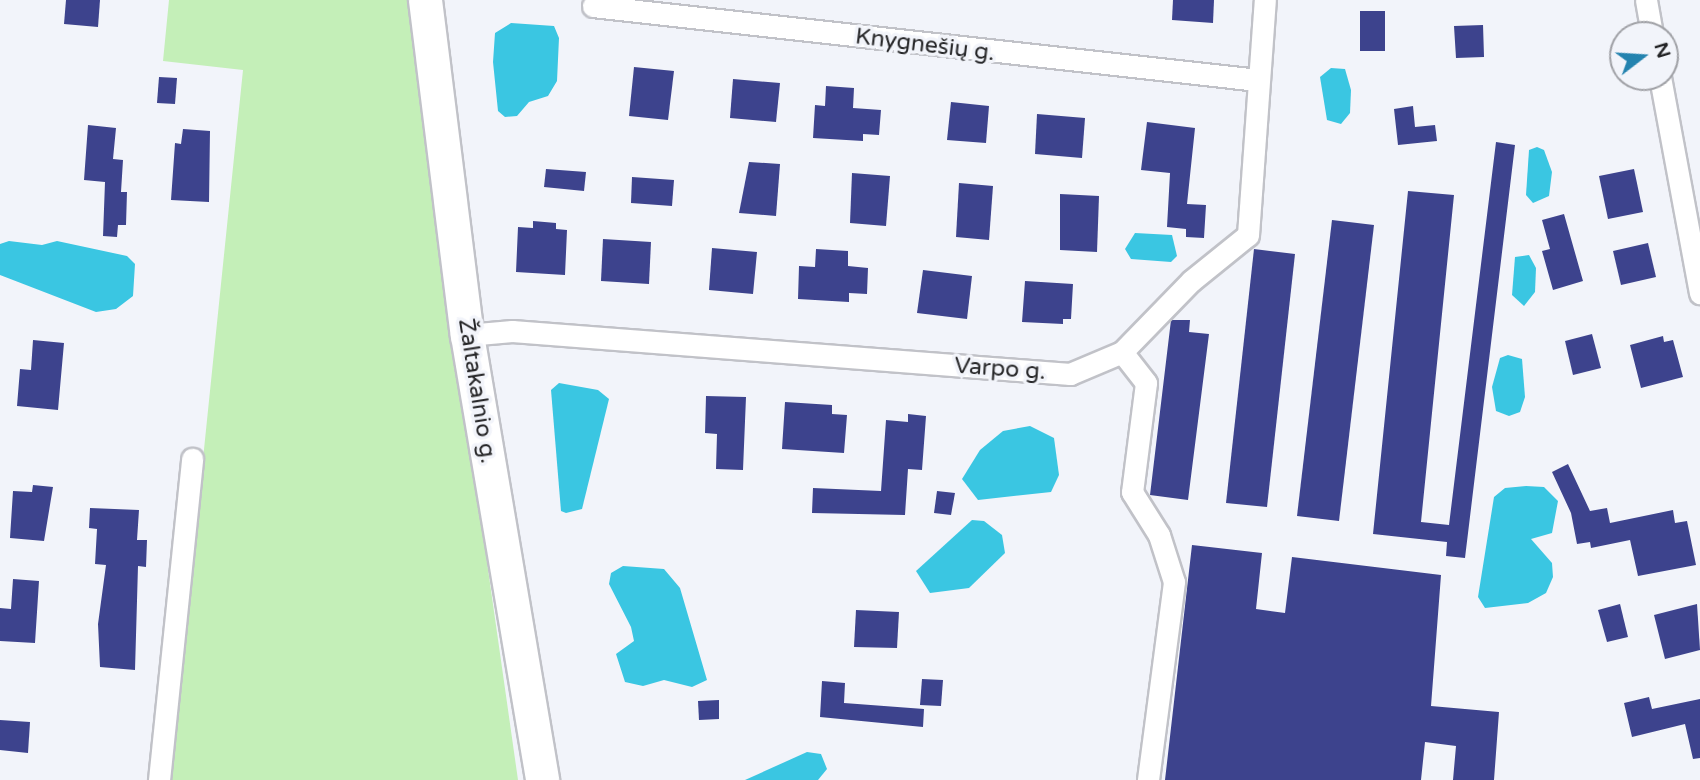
<!DOCTYPE html>
<html>
<head>
<meta charset="utf-8">
<style>
  body { margin:0 }
  #map { position:relative; width:1700px; height:780px; overflow:hidden; background:#f2f4fa; font-family:"Varela Round",sans-serif }
  div>[style] { position:absolute }
  .green>* { inset:0; background:#c4efb8 }
  .water>* { inset:0; background:#3ac6e2 }
  .building>* { inset:0; background:#3d438d }
  .roads { filter:drop-shadow(2px 0 #c1c2c8) drop-shadow(-2px 0 #c1c2c8) drop-shadow(0 2px #c1c2c8) drop-shadow(0 -2px #c1c2c8) }
  .street>* { height:21px; margin:-10.5px; padding:0 10.5px; transform-origin:10.5px; border-radius:10.5px; background:#fff }
  .primary>* { height:33px; margin:-16.5px; padding:0 16.5px; transform-origin:16.5px; border-radius:16.5px; background:#fff }
  span { translate:-50% -50%; white-space:nowrap; text-align:center; line-height:1.15; -webkit-text-stroke:7px #f2f4fa; paint-order:stroke }
  .street-label { font-size:23px; color:#252527 }
  .north { position:absolute; left:1609px; top:21px; width:70px; height:70px; box-sizing:border-box; background:#f2f4fa; border:2px solid #a0a1a6; border-radius:50%; rotate:73deg; font-size:19px; font-weight:700; line-height:28px; text-align:center; color:#252527 }
  .north::after { content:''; display:block; margin:auto; width:24px; height:32px; background:#2483af; clip-path:polygon(50% 0,100% 100%,50% 72%,0 100%) }
</style>
</head>
<body>
<div id="map">
  <div class="green">
    <div style="clip-path:polygon(169px 0,407px 0,518px 780px,170px 780px,243px 70px,163px 61px)"></div>
  </div>
  <div class="water">
    <div style="clip-path:polygon(511px 23px,554px 26px,559px 38px,557px 81px,548px 96px,529px 102px,517px 116px,505px 117px,498px 111px,493px 62px,495px 33px)"></div>
    <div style="clip-path:polygon(1331px 68px,1345px 69px,1351px 90px,1350px 113px,1341px 124px,1327px 120px,1320px 77px)"></div>
    <div style="clip-path:polygon(1537px 147px,1544px 150px,1552px 172px,1549px 196px,1533px 203px,1526px 195px,1529px 150px)"></div>
    <div style="clip-path:polygon(1135px 233px,1172px 235px,1177px 256px,1171px 262px,1131px 259px,1125px 249px)"></div>
    <div style="clip-path:polygon(9px 241px,42px 245px,57px 241px,127px 256px,135px 264px,133px 296px,116px 309px,96px 312px,0 275px,0 244px)"></div>
    <div style="clip-path:polygon(1529px 255px,1536px 268px,1535px 292px,1524px 306px,1512px 295px,1515px 257px)"></div>
    <div style="clip-path:polygon(1508px 355px,1522px 359px,1525px 397px,1520px 412px,1509px 416px,1496px 411px,1492px 387px,1500px 358px)"></div>
    <div style="clip-path:polygon(559px 383px,598px 390px,609px 399px,582px 509px,566px 513px,561px 511px,551px 390px)"></div>
    <div style="clip-path:polygon(1030px 426px,1054px 438px,1059px 475px,1051px 492px,978px 500px,962px 479px,980px 450px,1003px 431px)"></div>
    <div style="clip-path:polygon(1526px 486px,1544px 487px,1558px 501px,1552px 533px,1531px 539px,1552px 563px,1553px 577px,1546px 593px,1528px 603px,1485px 608px,1478px 597px,1494px 497px,1505px 488px)"></div>
    <div style="clip-path:polygon(972px 520px,984px 521px,1002px 535px,1005px 553px,969px 588px,930px 593px,916px 571px)"></div>
    <div style="clip-path:polygon(623px 566px,664px 569px,680px 588px,707px 680px,692px 687px,664px 680px,643px 686px,625px 682px,616px 654px,634px 641px,631px 627px,609px 584px,611px 573px)"></div>
    <div style="clip-path:polygon(807px 752px,821px 754px,827px 769px,818px 780px,745px 780px)"></div>
  </div>
  <div class="building">
    <div style="clip-path:polygon(66px 0,100px 0,98px 27px,64px 24px)"></div>
    <div style="clip-path:polygon(1173px 0,1214px 0,1213px 23px,1172px 20px)"></div>
    <div style="clip-path:polygon(1360px 11px,1385px 11px,1385px 51px,1360px 51px)"></div>
    <div style="clip-path:polygon(1483px 25px,1484px 57px,1456px 58px,1454px 26px)"></div>
    <div style="clip-path:polygon(634px 67px,674px 71px,668px 120px,629px 116px)"></div>
    <div style="clip-path:polygon(159px 77px,177px 78px,175px 104px,157px 103px)"></div>
    <div style="clip-path:polygon(733px 79px,780px 83px,776px 122px,730px 118px)"></div>
    <div style="clip-path:polygon(826px 86px,854px 88px,853px 108px,881px 110px,879px 135px,863px 134px,863px 141px,813px 138px,815px 105px,825px 106px)"></div>
    <div style="clip-path:polygon(951px 102px,989px 106px,986px 143px,947px 140px)"></div>
    <div style="clip-path:polygon(1413px 106px,1415px 127px,1435px 125px,1437px 141px,1398px 145px,1394px 109px)"></div>
    <div style="clip-path:polygon(1037px 114px,1085px 118px,1082px 158px,1035px 154px)"></div>
    <div style="clip-path:polygon(1147px 122px,1195px 128px,1187px 204px,1206px 205px,1204px 238px,1186px 237px,1186px 229px,1167px 227px,1170px 173px,1141px 170px)"></div>
    <div style="clip-path:polygon(88px 125px,116px 128px,113px 159px,123px 160px,121px 192px,127px 192px,126px 225px,118px 225px,117px 237px,103px 236px,105px 182px,84px 180px)"></div>
    <div style="clip-path:polygon(183px 129px,210px 131px,209px 202px,171px 200px,175px 143px,181px 144px)"></div>
    <div style="clip-path:polygon(1496px 142px,1515px 145px,1465px 558px,1446px 556px,1447px 542px,1373px 534px,1408px 191px,1454px 195px,1421px 522px,1449px 525px)"></div>
    <div style="clip-path:polygon(749px 162px,780px 164px,776px 216px,739px 213px)"></div>
    <div style="clip-path:polygon(546px 169px,586px 172px,584px 191px,544px 187px)"></div>
    <div style="clip-path:polygon(1634px 169px,1643px 212px,1608px 219px,1599px 176px)"></div>
    <div style="clip-path:polygon(852px 173px,890px 176px,886px 226px,850px 223px)"></div>
    <div style="clip-path:polygon(632px 177px,674px 180px,672px 206px,631px 203px)"></div>
    <div style="clip-path:polygon(959px 183px,993px 186px,989px 240px,956px 237px)"></div>
    <div style="clip-path:polygon(1060px 194px,1099px 196px,1097px 252px,1060px 250px)"></div>
    <div style="clip-path:polygon(1564px 214px,1583px 281px,1553px 290px,1542px 251px,1550px 249px,1542px 220px)"></div>
    <div style="clip-path:polygon(1332px 220px,1374px 225px,1339px 521px,1297px 516px)"></div>
    <div style="clip-path:polygon(533px 221px,556px 223px,556px 229px,567px 230px,565px 275px,516px 272px,518px 227px,533px 228px)"></div>
    <div style="clip-path:polygon(603px 239px,651px 242px,649px 284px,601px 281px)"></div>
    <div style="clip-path:polygon(1648px 243px,1656px 277px,1621px 285px,1613px 251px)"></div>
    <div style="clip-path:polygon(712px 248px,757px 252px,753px 294px,709px 290px)"></div>
    <div style="clip-path:polygon(816px 249px,848px 251px,848px 266px,868px 268px,867px 294px,849px 293px,849px 302px,798px 299px,799px 266px,815px 267px)"></div>
    <div style="clip-path:polygon(1254px 249px,1295px 254px,1267px 507px,1226px 503px)"></div>
    <div style="clip-path:polygon(923px 270px,972px 276px,967px 319px,917px 313px)"></div>
    <div style="clip-path:polygon(1025px 281px,1073px 284px,1071px 319px,1063px 319px,1063px 324px,1022px 322px)"></div>
    <div style="clip-path:polygon(1171px 320px,1190px 320px,1189px 332px,1209px 334px,1188px 500px,1150px 495px)"></div>
    <div style="clip-path:polygon(1592px 334px,1601px 368px,1573px 375px,1565px 341px)"></div>
    <div style="clip-path:polygon(1663px 336px,1664px 342px,1673px 340px,1683px 377px,1641px 388px,1630px 345px)"></div>
    <div style="clip-path:polygon(33px 340px,64px 343px,58px 410px,17px 406px,20px 369px,31px 370px)"></div>
    <div style="clip-path:polygon(706px 396px,746px 397px,743px 470px,716px 469px,717px 434px,705px 433px)"></div>
    <div style="clip-path:polygon(785px 402px,832px 405px,832px 414px,847px 415px,844px 453px,782px 449px)"></div>
    <div style="clip-path:polygon(908px 414px,926px 416px,922px 470px,908px 469px,905px 515px,812px 513px,813px 488px,881px 491px,886px 420px,908px 422px)"></div>
    <div style="clip-path:polygon(1568px 464px,1590px 511px,1607px 508px,1610px 523px,1673px 510px,1675px 523px,1687px 521px,1696px 565px,1638px 576px,1630px 540px,1591px 548px,1590px 542px,1577px 544px,1571px 513px,1552px 472px)"></div>
    <div style="clip-path:polygon(33px 485px,53px 487px,44px 541px,10px 538px,13px 491px,32px 492px)"></div>
    <div style="clip-path:polygon(937px 491px,955px 493px,951px 515px,934px 513px)"></div>
    <div style="clip-path:polygon(90px 508px,139px 510px,137px 540px,147px 540px,146px 567px,138px 566px,135px 670px,100px 667px,98px 624px,106px 565px,95px 564px,97px 529px,89px 528px)"></div>
    <div style="clip-path:polygon(1192px 545px,1262px 553px,1256px 609px,1285px 613px,1292px 557px,1441px 575px,1431px 706px,1499px 712px,1494px 780px,1453px 780px,1456px 746px,1425px 742px,1421px 780px,1165px 780px)"></div>
    <div style="clip-path:polygon(13px 579px,39px 581px,35px 643px,0 641px,0 608px,11px 609px)"></div>
    <div style="clip-path:polygon(1620px 604px,1628px 637px,1607px 642px,1598px 610px)"></div>
    <div style="clip-path:polygon(1697px 604px,1700px 650px,1665px 659px,1654px 615px)"></div>
    <div style="clip-path:polygon(856px 610px,899px 612px,897px 648px,854px 647px)"></div>
    <div style="clip-path:polygon(922px 679px,943px 680px,941px 706px,920px 705px)"></div>
    <div style="clip-path:polygon(822px 681px,845px 683px,844px 703px,924px 709px,923px 727px,820px 717px)"></div>
    <div style="clip-path:polygon(1649px 697px,1652px 709px,1700px 699px,1700px 758px,1693px 759px,1685px 724px,1632px 737px,1624px 703px)"></div>
    <div style="clip-path:polygon(719px 700px,719px 719px,699px 720px,698px 701px)"></div>
    <div style="clip-path:polygon(0 720px,30px 722px,28px 753px,0 750px)"></div>
  </div>
  <div class="roads">
    <div class="street">
      <div style="left:1646px;top:0;width:36px;rotate:80deg"></div>
      <div style="left:593px;top:6px;width:669px;rotate:6.35deg"></div>
      <div style="left:1660px;top:77px;width:220px;rotate:79.5deg"></div>
      <div style="left:467px;top:335px;width:45px;rotate:-5.1deg"></div>
      <div style="left:512px;top:331px;width:560px;rotate:4.41deg"></div>
      <div style="left:1070px;top:374px;width:56px;rotate:-22.9deg"></div>
      <div style="left:1122px;top:352px;width:99px;rotate:-45.8deg"></div>
      <div style="left:1191px;top:281px;width:73px;rotate:-38.9deg"></div>
      <div style="left:1248px;top:235px;width:236px;rotate:-85.9deg"></div>
      <div style="left:1122px;top:352px;width:39px;rotate:52deg"></div>
      <div style="left:1146px;top:383px;width:110px;rotate:97.3deg"></div>
      <div style="left:1132px;top:492px;width:51px;rotate:57.9deg"></div>
      <div style="left:1159px;top:535px;width:49px;rotate:72.3deg"></div>
      <div style="left:1174px;top:582px;width:200px;rotate:97.5deg"></div>
      <div style="left:159px;top:780px;width:323px;rotate:-84.1deg"></div>
    </div>
    <div class="primary">
      <div style="left:425px;top:0;width:338px;rotate:82.9deg"></div>
      <div style="left:467px;top:335px;width:451px;rotate:80.4deg"></div>
    </div>
  </div>
  <div class="street-label">
    <span style="left:925px;top:45px;rotate:7deg">Knygnešių g.</span>
    <span style="left:1000px;top:369px;rotate:4deg">Varpo g.</span>
    <span style="left:477px;top:391px;rotate:81deg">Žaltakalnio g.</span>
  </div>
  <div class="north">N</div>
</div>
</body>
</html>
